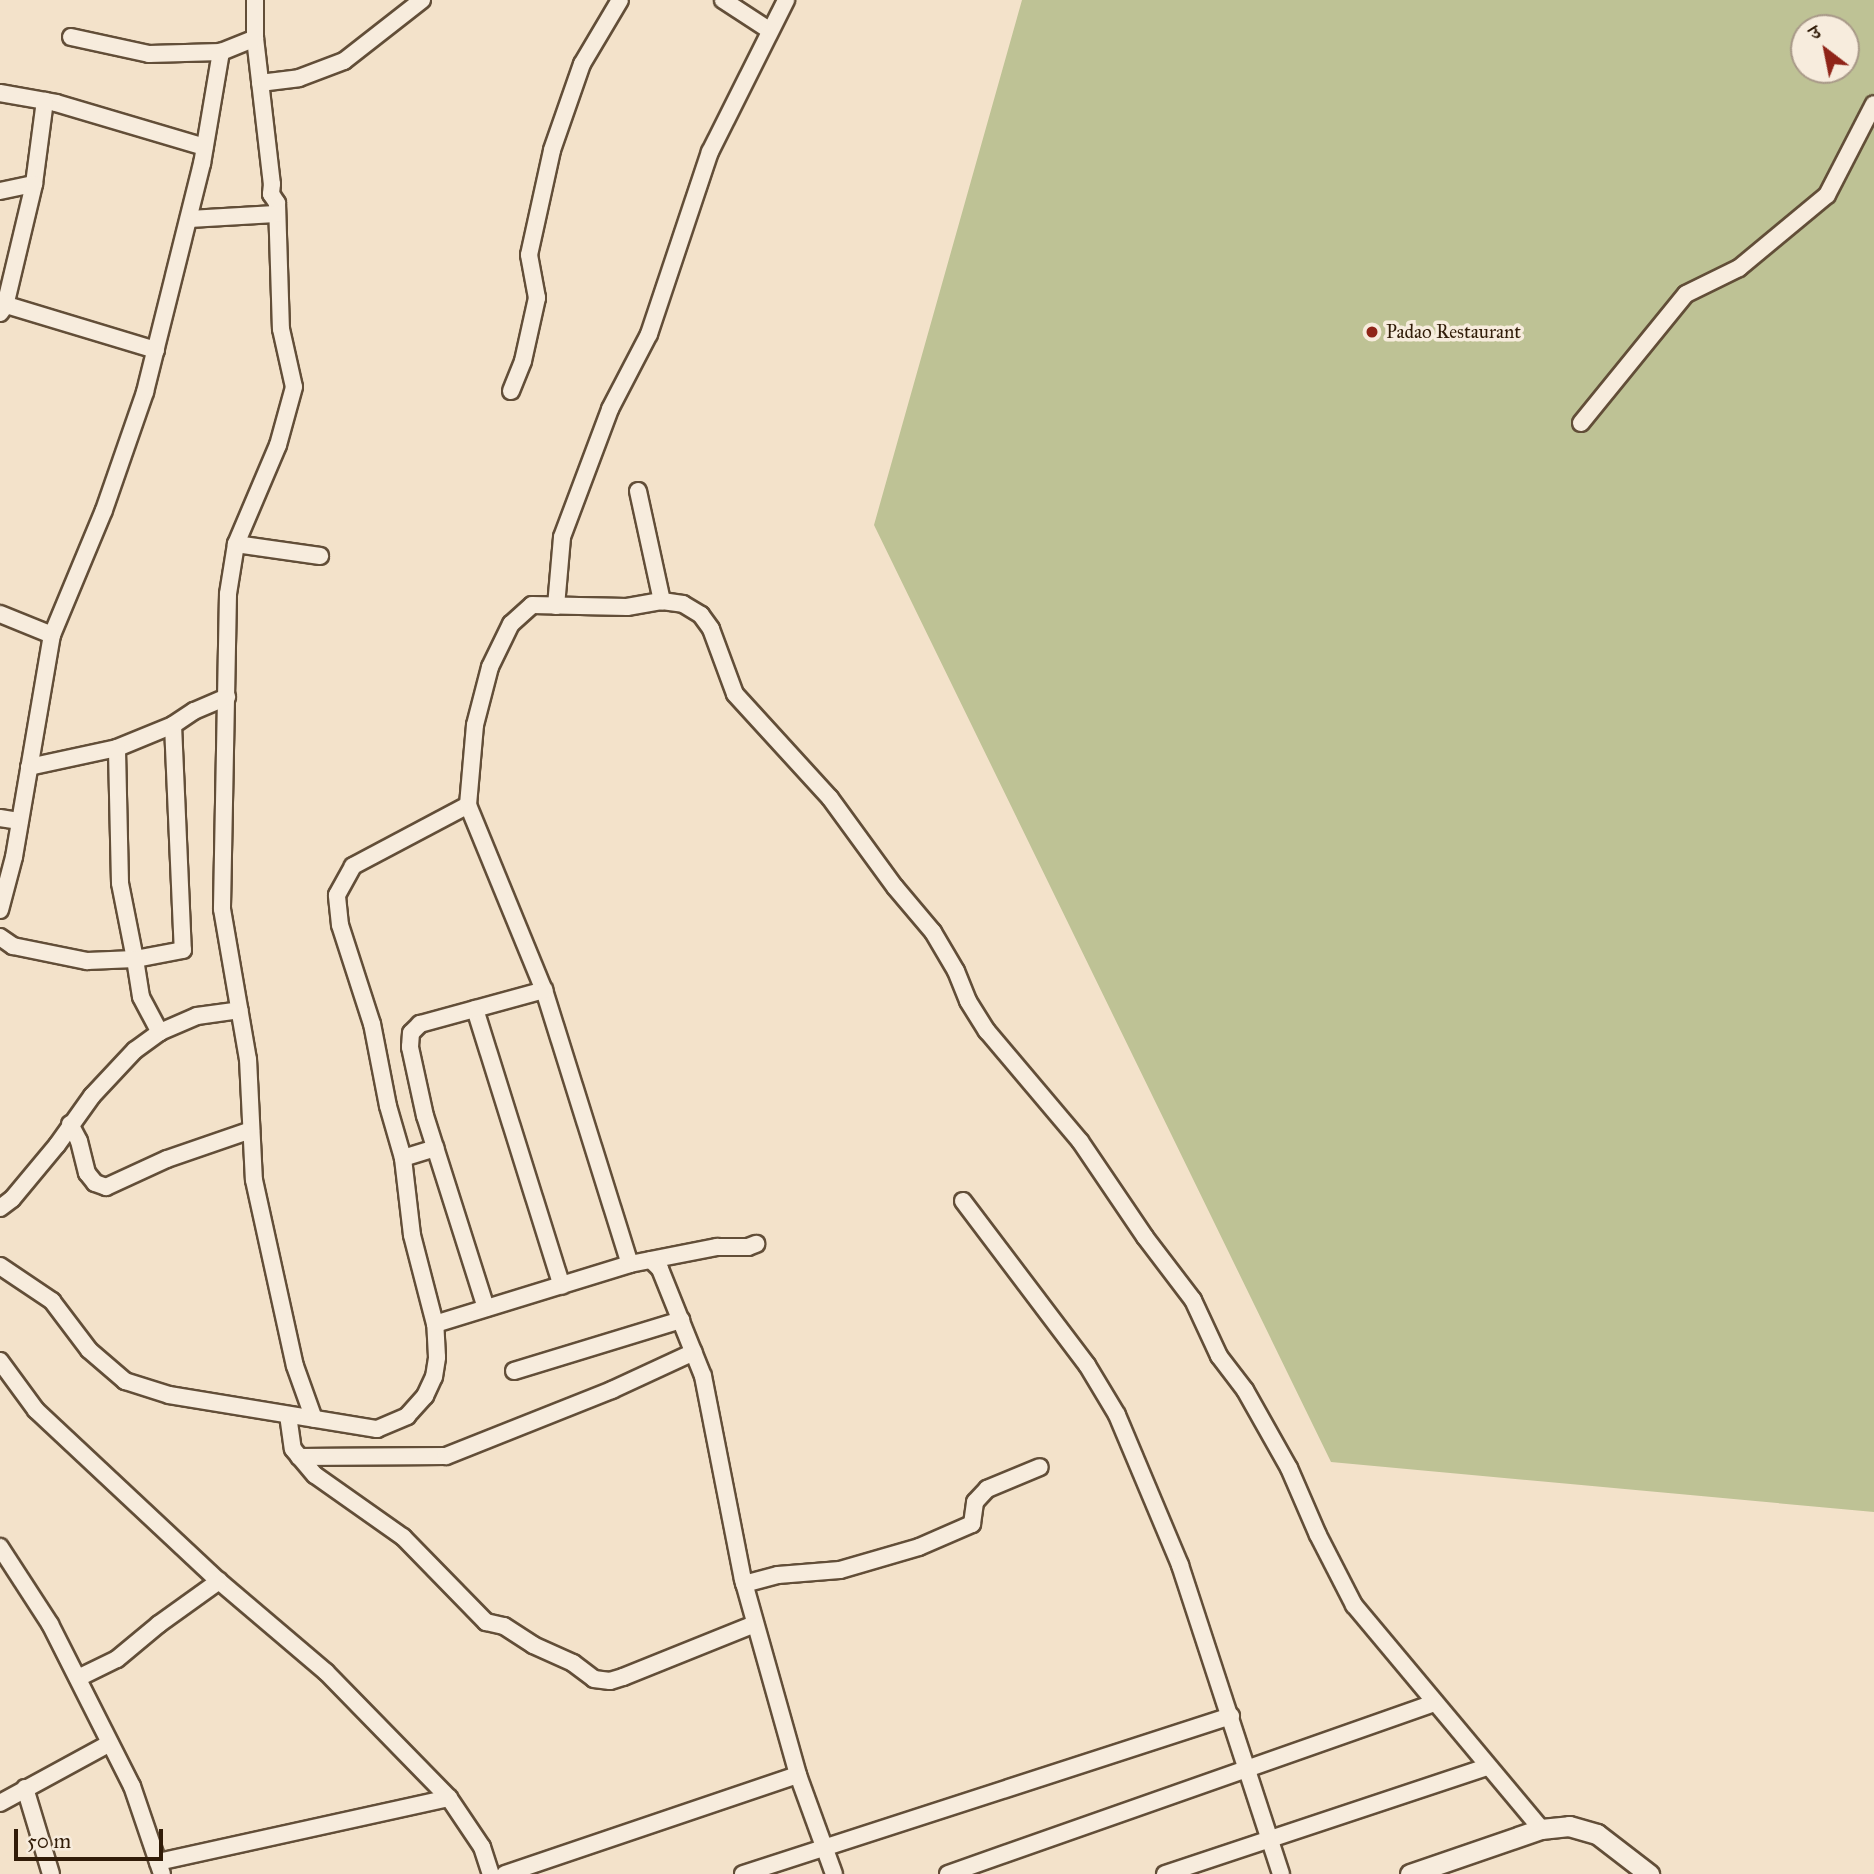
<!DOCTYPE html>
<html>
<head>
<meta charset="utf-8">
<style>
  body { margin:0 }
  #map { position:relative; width:1874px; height:1874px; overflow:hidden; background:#f3e2ca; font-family:"IM FELL Great Primer","Noto Serif Devanagari",serif }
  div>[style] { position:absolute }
  .green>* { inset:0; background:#bec295 }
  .roads { filter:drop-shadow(2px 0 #624e38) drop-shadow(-2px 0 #624e38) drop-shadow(0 2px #624e38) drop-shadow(0 -2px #624e38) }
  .minor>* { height:16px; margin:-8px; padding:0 8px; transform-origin:8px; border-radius:8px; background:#f7ecdd }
  .tertiary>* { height:19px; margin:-9.5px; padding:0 9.5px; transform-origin:9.5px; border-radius:9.5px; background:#f7ecdd }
  .dots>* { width:19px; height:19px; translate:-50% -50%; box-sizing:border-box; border:4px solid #f7ecdd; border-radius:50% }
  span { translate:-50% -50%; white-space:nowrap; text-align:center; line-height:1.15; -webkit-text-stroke:7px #f7ecdd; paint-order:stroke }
  .poi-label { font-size:19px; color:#311c08 }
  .left { translate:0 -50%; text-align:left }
  .north { position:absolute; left:1790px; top:14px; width:70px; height:70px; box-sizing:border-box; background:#f7ecdd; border:2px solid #a89988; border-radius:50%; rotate:328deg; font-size:19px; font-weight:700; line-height:28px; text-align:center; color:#311c08 }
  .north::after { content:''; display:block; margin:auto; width:24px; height:32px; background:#8f2418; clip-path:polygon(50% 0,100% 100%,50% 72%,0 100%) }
  .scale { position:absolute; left:14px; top:1829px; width:149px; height:32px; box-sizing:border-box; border:4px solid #311c08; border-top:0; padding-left:9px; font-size:21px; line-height:24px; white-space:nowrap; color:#311c08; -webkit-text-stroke:5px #f7ecdd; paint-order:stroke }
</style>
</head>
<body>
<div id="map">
  <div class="green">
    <div style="clip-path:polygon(evenodd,1022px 0,1874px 0,1874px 1512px,1331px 1462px,874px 525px,1022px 0,1804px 28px,1846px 28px,1846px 70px,1804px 70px,1804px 28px)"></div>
  </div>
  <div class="roads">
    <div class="minor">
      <div style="left:723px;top:0;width:55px;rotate:33.1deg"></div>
      <div style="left:71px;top:37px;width:80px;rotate:12.3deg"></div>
      <div style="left:149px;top:54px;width:72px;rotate:-1.6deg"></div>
      <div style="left:255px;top:38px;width:147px;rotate:83.4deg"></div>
      <div style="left:272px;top:184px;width:10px;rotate:96deg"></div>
      <div style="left:271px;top:194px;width:11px;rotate:56deg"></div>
      <div style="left:277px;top:203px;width:126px;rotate:88.2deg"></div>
      <div style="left:281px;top:329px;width:59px;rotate:77.4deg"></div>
      <div style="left:294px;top:387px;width:60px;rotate:105.4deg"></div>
      <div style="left:278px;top:445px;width:108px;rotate:113deg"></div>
      <div style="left:236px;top:544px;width:51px;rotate:99.1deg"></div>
      <div style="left:228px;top:594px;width:315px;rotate:91.1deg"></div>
      <div style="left:222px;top:909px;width:152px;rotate:80.2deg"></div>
      <div style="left:248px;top:1059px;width:121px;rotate:87.2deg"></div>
      <div style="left:254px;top:1180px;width:190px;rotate:77.6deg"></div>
      <div style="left:295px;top:1366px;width:56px;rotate:70.3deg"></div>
      <div style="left:260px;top:83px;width:39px;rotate:-7deg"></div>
      <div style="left:299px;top:78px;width:48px;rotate:-20.7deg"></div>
      <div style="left:344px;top:61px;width:99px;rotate:-38deg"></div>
      <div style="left:0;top:93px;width:57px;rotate:10.1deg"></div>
      <div style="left:56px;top:103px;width:155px;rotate:16.5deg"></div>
      <div style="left:0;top:191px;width:35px;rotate:-12deg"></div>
      <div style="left:34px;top:184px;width:84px;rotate:-82.5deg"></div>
      <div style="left:189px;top:219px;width:87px;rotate:-3.3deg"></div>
      <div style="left:0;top:303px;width:163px;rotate:16.8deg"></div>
      <div style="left:0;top:313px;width:9px;rotate:-54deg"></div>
      <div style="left:5px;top:306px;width:125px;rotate:-76.6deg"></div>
      <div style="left:511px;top:391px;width:32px;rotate:-68deg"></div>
      <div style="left:523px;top:361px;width:65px;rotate:-77.5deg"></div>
      <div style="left:537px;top:298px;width:44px;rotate:-100.5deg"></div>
      <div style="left:529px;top:255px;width:107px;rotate:-77.6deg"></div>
      <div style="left:552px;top:150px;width:91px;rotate:-70.8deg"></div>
      <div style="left:582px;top:64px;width:74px;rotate:-59.3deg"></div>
      <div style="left:1581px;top:423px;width:166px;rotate:-50.9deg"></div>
      <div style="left:1686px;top:294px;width:59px;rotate:-26.1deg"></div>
      <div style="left:1739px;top:268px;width:114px;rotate:-39.7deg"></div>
      <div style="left:1827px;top:195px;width:102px;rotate:-62.7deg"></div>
      <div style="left:638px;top:491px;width:113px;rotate:77.7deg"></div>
      <div style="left:236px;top:544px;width:85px;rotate:8.1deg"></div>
      <div style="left:556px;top:606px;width:69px;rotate:-85deg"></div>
      <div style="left:562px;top:537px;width:137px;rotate:-69.4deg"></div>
      <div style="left:610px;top:409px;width:85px;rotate:-62.5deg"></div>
      <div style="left:649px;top:334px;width:192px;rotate:-71.5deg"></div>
      <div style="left:710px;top:152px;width:170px;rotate:-63.4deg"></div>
      <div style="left:0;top:614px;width:56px;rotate:22deg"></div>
      <div style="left:173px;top:725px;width:225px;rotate:87.5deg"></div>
      <div style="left:183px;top:950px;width:49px;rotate:169.4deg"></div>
      <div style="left:135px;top:959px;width:77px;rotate:-101.2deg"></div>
      <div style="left:120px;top:883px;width:135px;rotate:-91.3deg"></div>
      <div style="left:117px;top:748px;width:61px;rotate:-22.3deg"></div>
      <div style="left:173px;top:725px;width:25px;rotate:-34deg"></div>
      <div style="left:194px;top:711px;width:36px;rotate:-23deg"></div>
      <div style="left:29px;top:767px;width:90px;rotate:-12.2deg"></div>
      <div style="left:468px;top:805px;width:80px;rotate:-85deg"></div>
      <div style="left:475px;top:725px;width:60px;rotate:-75.5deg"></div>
      <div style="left:490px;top:667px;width:48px;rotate:-64deg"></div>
      <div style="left:511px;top:624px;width:28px;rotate:-42deg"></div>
      <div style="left:532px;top:605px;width:95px;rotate:1.2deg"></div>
      <div style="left:627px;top:607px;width:36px;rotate:-10deg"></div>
      <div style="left:662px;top:601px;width:21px;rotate:8deg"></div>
      <div style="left:683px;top:604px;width:21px;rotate:31deg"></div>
      <div style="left:701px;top:615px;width:17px;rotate:54deg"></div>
      <div style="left:711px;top:629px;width:69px;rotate:69.7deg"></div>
      <div style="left:735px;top:694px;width:141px;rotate:47.6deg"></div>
      <div style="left:830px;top:798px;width:110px;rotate:53.9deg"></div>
      <div style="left:895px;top:887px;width:59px;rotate:49.8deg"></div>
      <div style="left:933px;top:932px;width:45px;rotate:59.5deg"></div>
      <div style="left:956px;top:971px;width:32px;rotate:68deg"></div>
      <div style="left:968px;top:1001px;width:36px;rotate:58deg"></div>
      <div style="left:987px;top:1031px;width:144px;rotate:49.8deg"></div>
      <div style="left:1080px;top:1141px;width:116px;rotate:55.9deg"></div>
      <div style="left:1145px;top:1237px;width:79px;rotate:52.7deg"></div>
      <div style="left:1193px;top:1300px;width:62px;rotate:65.1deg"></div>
      <div style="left:1219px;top:1356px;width:43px;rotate:52.6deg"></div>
      <div style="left:1245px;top:1390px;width:90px;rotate:60.6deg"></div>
      <div style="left:1289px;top:1468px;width:73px;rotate:66.6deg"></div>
      <div style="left:1318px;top:1535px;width:79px;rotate:62.8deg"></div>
      <div style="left:1354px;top:1605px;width:292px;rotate:50.1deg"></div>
      <div style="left:0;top:818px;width:20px;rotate:9deg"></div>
      <div style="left:0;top:910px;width:55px;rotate:-75.2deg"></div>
      <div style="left:14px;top:857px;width:225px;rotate:-80.3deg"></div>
      <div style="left:52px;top:635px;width:135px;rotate:-67.4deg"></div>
      <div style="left:104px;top:510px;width:125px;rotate:-70.8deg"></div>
      <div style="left:145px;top:392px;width:235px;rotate:-76deg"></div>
      <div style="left:202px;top:164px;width:114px;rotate:-80.4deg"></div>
      <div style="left:221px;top:52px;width:37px;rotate:-22deg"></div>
      <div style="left:255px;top:38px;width:38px;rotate:-90deg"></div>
      <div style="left:0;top:937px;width:16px;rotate:35deg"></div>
      <div style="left:13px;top:946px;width:76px;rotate:11.5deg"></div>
      <div style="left:87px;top:961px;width:48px;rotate:-2.4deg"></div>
      <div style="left:135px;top:959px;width:38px;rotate:81deg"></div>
      <div style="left:141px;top:997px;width:40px;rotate:62deg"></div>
      <div style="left:160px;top:1032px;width:31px;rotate:144deg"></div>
      <div style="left:135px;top:1050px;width:63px;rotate:133.1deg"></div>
      <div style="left:92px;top:1096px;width:60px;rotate:125.5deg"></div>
      <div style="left:57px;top:1145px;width:70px;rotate:129.8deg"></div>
      <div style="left:12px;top:1199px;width:15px;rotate:143deg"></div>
      <div style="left:475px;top:1009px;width:290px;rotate:72.6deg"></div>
      <div style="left:160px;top:1032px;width:40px;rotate:-23.4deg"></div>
      <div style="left:197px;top:1016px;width:43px;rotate:-7.9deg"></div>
      <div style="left:70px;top:1124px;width:19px;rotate:62deg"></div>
      <div style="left:79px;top:1141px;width:33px;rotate:76deg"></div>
      <div style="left:87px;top:1173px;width:13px;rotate:51deg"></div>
      <div style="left:95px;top:1183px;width:12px;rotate:20deg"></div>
      <div style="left:106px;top:1187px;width:67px;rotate:-24.7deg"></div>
      <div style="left:167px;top:1159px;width:89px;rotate:-19deg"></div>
      <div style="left:403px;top:1158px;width:34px;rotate:-17deg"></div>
      <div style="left:963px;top:1201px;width:206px;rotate:52.9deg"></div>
      <div style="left:1087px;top:1365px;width:58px;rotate:59deg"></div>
      <div style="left:1117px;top:1415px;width:163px;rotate:67.2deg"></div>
      <div style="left:1180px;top:1565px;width:325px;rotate:71.9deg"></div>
      <div style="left:651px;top:1260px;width:13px;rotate:45deg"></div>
      <div style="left:660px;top:1269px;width:115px;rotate:68.1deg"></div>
      <div style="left:703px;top:1376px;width:207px;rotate:78.9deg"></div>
      <div style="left:743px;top:1579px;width:204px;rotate:74.3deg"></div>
      <div style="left:798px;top:1775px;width:105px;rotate:70deg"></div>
      <div style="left:0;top:1266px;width:63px;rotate:33.9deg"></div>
      <div style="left:52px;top:1301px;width:61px;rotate:52.9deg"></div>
      <div style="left:89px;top:1350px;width:48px;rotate:40.7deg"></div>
      <div style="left:125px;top:1381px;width:46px;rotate:17.7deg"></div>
      <div style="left:169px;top:1395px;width:211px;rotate:9.3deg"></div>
      <div style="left:377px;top:1429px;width:33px;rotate:-23deg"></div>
      <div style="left:407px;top:1416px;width:27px;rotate:-48deg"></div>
      <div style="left:425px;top:1396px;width:21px;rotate:-65deg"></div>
      <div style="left:434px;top:1377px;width:20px;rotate:-81deg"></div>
      <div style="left:437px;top:1357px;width:33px;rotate:-93deg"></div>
      <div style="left:435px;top:1324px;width:92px;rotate:-104.5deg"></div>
      <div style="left:412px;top:1235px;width:78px;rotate:-96.7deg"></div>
      <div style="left:403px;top:1158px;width:54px;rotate:-106.1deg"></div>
      <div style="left:388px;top:1106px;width:84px;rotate:-101deg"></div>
      <div style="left:372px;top:1024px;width:104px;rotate:-107.9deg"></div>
      <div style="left:340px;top:925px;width:30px;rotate:-96deg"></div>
      <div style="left:337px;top:895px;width:33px;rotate:-61deg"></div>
      <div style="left:353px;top:866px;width:130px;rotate:-27.9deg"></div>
      <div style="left:468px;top:805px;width:200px;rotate:67.7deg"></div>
      <div style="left:544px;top:990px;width:287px;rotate:72.6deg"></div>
      <div style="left:486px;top:1308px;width:201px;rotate:-107.6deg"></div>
      <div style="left:425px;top:1116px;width:71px;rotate:-102.3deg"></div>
      <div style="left:410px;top:1047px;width:14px;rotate:-86deg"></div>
      <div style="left:411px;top:1033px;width:13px;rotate:-45deg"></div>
      <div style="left:420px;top:1024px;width:129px;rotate:-15.3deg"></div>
      <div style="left:435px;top:1324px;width:204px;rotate:-17.1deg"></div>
      <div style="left:630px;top:1264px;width:89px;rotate:-11.1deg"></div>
      <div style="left:717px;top:1247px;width:31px"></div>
      <div style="left:748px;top:1247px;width:9px;rotate:-21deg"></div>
      <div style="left:0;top:1361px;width:61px;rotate:53.7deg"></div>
      <div style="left:36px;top:1410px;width:250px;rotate:43.1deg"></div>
      <div style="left:219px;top:1581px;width:140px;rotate:40.4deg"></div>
      <div style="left:326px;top:1672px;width:176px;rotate:45.7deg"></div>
      <div style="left:449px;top:1798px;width:59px;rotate:56deg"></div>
      <div style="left:482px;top:1847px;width:28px;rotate:72deg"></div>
      <div style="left:514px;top:1371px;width:175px;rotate:-17deg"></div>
      <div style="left:288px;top:1415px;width:34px;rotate:82deg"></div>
      <div style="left:293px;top:1449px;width:34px;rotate:50deg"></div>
      <div style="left:315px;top:1475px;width:108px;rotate:35.2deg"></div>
      <div style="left:403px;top:1537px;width:119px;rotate:45.7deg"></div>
      <div style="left:486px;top:1622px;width:18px;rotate:13deg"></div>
      <div style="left:504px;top:1626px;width:35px;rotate:33deg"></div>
      <div style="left:533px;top:1645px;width:44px;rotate:24.2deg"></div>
      <div style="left:573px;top:1663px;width:26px;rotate:37deg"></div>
      <div style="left:594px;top:1679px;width:16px;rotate:7deg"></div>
      <div style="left:610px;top:1681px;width:14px;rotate:-17deg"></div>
      <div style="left:623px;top:1677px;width:142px;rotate:-21.9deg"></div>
      <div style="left:299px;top:1457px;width:147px;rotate:-0.4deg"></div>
      <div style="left:446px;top:1456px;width:179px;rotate:-21.7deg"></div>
      <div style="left:612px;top:1390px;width:90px;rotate:-24.9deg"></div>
      <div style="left:0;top:1547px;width:92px;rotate:57deg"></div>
      <div style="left:50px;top:1624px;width:182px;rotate:63.2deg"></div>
      <div style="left:132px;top:1786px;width:93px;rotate:71.2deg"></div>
      <div style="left:744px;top:1584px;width:35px;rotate:-15deg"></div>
      <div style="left:778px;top:1575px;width:62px;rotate:-4.6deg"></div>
      <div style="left:840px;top:1570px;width:82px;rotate:-16.2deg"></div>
      <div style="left:919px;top:1547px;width:58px;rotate:-23.5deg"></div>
      <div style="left:972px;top:1524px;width:22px;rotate:-82deg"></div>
      <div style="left:975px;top:1502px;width:18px;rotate:-47deg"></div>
      <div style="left:987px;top:1489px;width:57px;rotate:-22.5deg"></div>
      <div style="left:78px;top:1678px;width:43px;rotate:-26deg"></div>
      <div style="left:117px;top:1659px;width:55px;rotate:-39.8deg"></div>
      <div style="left:159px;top:1624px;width:74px;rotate:-35.6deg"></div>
      <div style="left:25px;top:1788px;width:90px;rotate:73.2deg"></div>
      <div style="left:0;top:1803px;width:125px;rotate:-28.6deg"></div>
      <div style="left:158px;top:1862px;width:298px;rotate:-12.4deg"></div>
      <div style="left:505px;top:1874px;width:309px;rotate:-18.7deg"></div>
      <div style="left:743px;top:1874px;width:513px;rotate:-17.94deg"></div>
      <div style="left:948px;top:1874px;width:515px;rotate:-19.38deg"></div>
      <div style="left:1165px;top:1874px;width:338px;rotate:-18.4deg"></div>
    </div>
    <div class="tertiary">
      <div style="left:1410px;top:1874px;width:139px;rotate:-19deg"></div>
      <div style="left:1541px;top:1829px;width:28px;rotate:-6deg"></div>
      <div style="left:1569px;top:1826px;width:29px;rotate:16deg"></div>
      <div style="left:1597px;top:1834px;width:66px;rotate:37.6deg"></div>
    </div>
  </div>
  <div class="dots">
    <div style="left:1372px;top:332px;background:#8f2418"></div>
  </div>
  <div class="poi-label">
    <span class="left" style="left:1386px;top:332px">Padao Restaurant</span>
  </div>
  <div class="north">उ</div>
  <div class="scale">50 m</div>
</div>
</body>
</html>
